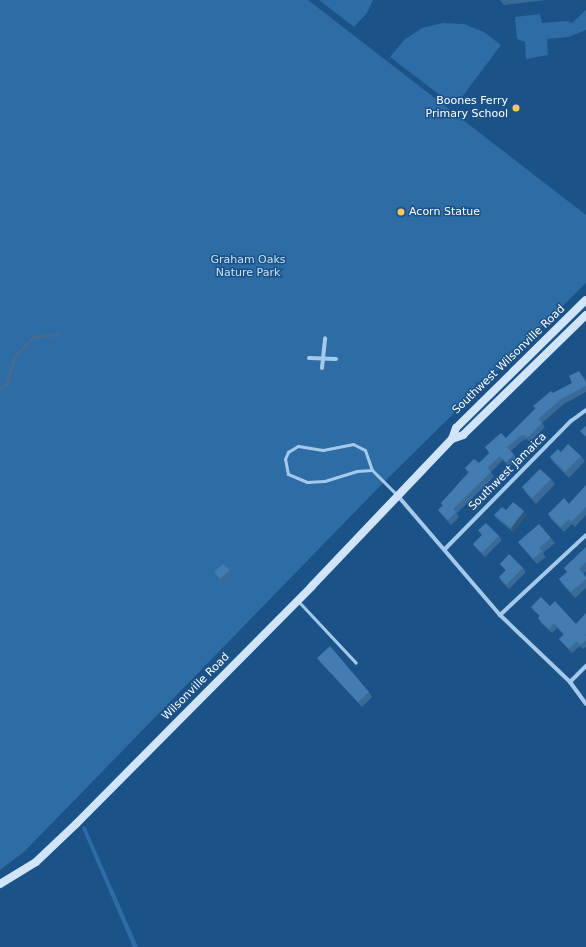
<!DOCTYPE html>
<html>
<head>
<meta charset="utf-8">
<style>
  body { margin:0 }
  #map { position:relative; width:586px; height:947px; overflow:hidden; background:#1b5288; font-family:"DejaVu Sans",sans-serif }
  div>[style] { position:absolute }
  .green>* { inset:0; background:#2e6ca6 }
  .stream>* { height:3px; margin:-1.5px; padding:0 1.5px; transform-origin:1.5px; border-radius:1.5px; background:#446c93 }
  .lane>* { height:3px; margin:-1.5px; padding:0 1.5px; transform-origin:1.5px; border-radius:1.5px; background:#a3caec }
  .street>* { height:4px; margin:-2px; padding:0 2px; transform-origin:2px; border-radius:2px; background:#a3caec }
  .secondary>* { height:8px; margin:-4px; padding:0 4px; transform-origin:4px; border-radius:4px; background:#d0e5f9 }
  .wall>* { inset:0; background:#3a6b98 }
  .shaded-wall>* { inset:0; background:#2f577c }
  .building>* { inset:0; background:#437cb1 }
  .dots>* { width:11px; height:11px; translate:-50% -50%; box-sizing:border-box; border:2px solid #1b5288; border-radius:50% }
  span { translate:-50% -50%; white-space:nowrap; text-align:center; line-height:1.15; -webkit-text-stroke:3px #1b5288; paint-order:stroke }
  .poi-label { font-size:11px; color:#fff }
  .right { translate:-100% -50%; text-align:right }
  .left { translate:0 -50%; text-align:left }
  .park-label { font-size:11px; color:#c9e2f9 }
  .street-label { font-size:11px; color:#fff }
</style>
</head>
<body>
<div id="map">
  <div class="green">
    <div style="clip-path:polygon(0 0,308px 0,586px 215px,586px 283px,380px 486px,24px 852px,0 870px)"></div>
    <div style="clip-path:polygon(319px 0,373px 0,367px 13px,354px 27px)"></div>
    <div style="clip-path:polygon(586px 10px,586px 30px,568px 37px,547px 39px,548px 55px,526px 59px,525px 42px,517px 39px,515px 17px,540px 14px,542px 23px,566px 21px,572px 23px)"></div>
    <div style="clip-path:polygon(443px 23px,464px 24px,484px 32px,501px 45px,462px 97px,445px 99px,390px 57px,404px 40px,422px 28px)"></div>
    <div style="clip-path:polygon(85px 826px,138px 947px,133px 947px,82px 828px)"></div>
  </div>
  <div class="stream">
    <div style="left:0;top:389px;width:8px;rotate:-40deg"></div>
    <div style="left:6px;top:384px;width:28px;rotate:-73deg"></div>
    <div style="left:14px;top:357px;width:28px;rotate:-46deg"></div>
    <div style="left:33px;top:337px;width:25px;rotate:-7deg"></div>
  </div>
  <div class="lane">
    <div style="left:372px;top:470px;width:15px;rotate:176deg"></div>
    <div style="left:357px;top:471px;width:34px;rotate:163deg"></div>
    <div style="left:324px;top:481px;width:17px;rotate:177deg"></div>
    <div style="left:307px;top:482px;width:21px;rotate:-157deg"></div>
    <div style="left:288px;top:474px;width:15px;rotate:-101deg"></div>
    <div style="left:285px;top:459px;width:8px;rotate:-67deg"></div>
    <div style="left:288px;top:452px;width:12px;rotate:-31deg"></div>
    <div style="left:298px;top:446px;width:25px;rotate:9deg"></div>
    <div style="left:323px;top:450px;width:31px;rotate:-11deg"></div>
    <div style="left:353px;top:444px;width:13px;rotate:27deg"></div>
    <div style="left:365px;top:450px;width:21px;rotate:71deg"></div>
    <div style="left:372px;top:470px;width:37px;rotate:45deg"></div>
    <div style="left:299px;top:602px;width:83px;rotate:46.9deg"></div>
  </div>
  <div class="street">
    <div style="left:309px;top:358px;width:27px;rotate:2deg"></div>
    <div style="left:322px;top:368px;width:30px;rotate:-84deg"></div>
    <div style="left:398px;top:496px;width:157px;rotate:49.4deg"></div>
    <div style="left:500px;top:615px;width:97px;rotate:43.7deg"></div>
    <div style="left:570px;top:682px;width:27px;rotate:54deg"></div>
    <div style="left:445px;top:549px;width:180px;rotate:-45.5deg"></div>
    <div style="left:571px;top:421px;width:19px;rotate:-36deg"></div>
    <div style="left:500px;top:615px;width:117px;rotate:-42.9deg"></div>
    <div style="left:570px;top:682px;width:23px;rotate:-45deg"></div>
  </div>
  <div class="secondary">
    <div style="left:452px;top:439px;width:12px;rotate:-20deg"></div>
    <div style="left:463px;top:435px;width:172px;rotate:-44.3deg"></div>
    <div style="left:0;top:884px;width:42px;rotate:-31.4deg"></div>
    <div style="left:36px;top:862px;width:55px;rotate:-43.5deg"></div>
    <div style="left:76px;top:824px;width:334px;rotate:-45.2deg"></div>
    <div style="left:311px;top:587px;width:204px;rotate:-46.4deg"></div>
    <div style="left:452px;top:439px;width:12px;rotate:-70deg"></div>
    <div style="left:456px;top:428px;width:182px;rotate:-44.6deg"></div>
  </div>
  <div class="wall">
    <div style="clip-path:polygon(500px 0,547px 0,504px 5px)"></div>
    <div style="clip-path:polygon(579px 371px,586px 381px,586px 392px,564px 404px,542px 423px,545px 427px,530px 442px,527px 439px,522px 441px,511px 451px,517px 459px,509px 467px,503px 460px,491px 472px,494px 477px,457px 513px,459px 517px,451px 525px,442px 515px,438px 510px,443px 506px,441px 503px,468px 473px,465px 468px,479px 463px,489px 453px,485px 447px,506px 438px,535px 409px,533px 406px,553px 393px,572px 383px)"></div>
    <div style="clip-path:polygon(561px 452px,581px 456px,585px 461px,569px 478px,554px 463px,550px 457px)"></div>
    <div style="clip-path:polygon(551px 479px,555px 484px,536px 504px,526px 493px,522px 487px)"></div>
    <div style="clip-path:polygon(586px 485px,586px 515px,575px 527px,572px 524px,564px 532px,551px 519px,548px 514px,569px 504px)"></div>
    <div style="clip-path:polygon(506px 510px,527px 515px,513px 532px,497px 519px,494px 515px)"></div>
    <div style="clip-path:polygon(478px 530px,499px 536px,502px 540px,485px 557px,476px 548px,473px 544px,482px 535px)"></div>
    <div style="clip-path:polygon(551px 538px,555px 543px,543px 553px,546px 557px,537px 564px,522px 547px,518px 542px)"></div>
    <div style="clip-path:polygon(586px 547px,586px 571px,583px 574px,586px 577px,586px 588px,575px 598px,563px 585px,559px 579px,567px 572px,564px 568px)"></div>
    <div style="clip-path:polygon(500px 564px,523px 568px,526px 572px,509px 589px,501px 581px,499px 577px,506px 571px)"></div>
    <div style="clip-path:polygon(230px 570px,232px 574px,223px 583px,214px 572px)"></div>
    <div style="clip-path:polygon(550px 606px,576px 624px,586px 613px,586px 647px,583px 649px,580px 646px,572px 653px,559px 639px,564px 635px,557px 628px,552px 633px,541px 623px,538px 618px,540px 616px,534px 611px,531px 607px)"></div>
    <div style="clip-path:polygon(317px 658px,369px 692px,372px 697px,362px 707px,321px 663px)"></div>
  </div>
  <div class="shaded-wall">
    <div style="clip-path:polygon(524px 511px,527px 515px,513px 532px,511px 528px)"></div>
  </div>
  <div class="building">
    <div style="clip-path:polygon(579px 371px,586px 383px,586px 386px,561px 399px,538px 419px,542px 423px,527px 438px,524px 435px,519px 437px,507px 447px,514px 455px,506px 462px,500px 456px,487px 468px,491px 472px,453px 509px,456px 512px,448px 520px,438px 510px,443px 505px,441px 503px,469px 472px,465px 468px,474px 459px,479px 463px,490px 453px,485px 447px,501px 433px,506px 438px,536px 408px,533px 406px,551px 391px,553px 393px,572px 383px,569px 376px)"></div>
    <div style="clip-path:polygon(586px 426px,586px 437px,580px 431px)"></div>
    <div style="clip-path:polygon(568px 444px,581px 456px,565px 472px,550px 457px,558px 449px,561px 452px)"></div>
    <div style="clip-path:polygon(540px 469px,551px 479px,532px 498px,522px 487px)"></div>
    <div style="clip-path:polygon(586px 485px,586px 507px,571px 522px,569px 519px,561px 527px,548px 514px,564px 498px,569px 504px)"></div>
    <div style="clip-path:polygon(513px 502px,524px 511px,511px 528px,494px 515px,502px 507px,506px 510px)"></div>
    <div style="clip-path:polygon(486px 523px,499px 536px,482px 553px,473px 544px,482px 535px,478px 530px)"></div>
    <div style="clip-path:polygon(539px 524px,551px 538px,539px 548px,542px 551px,533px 559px,518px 542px)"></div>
    <div style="clip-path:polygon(586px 547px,586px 562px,579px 569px,586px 577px,586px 579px,571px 592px,559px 579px,567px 572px,564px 568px)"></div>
    <div style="clip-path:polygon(509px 554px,523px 568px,506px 585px,499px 577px,506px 570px,500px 564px)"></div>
    <div style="clip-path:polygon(223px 564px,230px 570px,220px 579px,214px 572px)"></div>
    <div style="clip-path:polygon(541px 597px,550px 606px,555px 601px,576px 624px,586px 613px,586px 634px,585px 635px,586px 636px,586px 640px,580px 645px,577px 641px,569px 649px,559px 639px,564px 634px,554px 623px,549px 629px,538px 618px,540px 616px,531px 607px)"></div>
    <div style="clip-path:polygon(330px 646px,369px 692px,358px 702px,317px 658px)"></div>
  </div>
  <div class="dots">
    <div style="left:516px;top:108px;background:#fec560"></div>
    <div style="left:401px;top:212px;background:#fec560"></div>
  </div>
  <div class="poi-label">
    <span class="right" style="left:508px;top:108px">Boones Ferry<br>Primary School</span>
    <span class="left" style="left:409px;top:212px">Acorn Statue</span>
  </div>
  <div class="park-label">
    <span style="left:248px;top:267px">Graham Oaks<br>Nature Park</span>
  </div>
  <div class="street-label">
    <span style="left:509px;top:360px;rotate:-44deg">Southwest Wilsonville Road</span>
    <span style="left:508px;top:472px;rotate:-45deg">Southwest Jamaica</span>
    <span style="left:196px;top:687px;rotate:-45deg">Wilsonville Road</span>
  </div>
</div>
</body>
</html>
